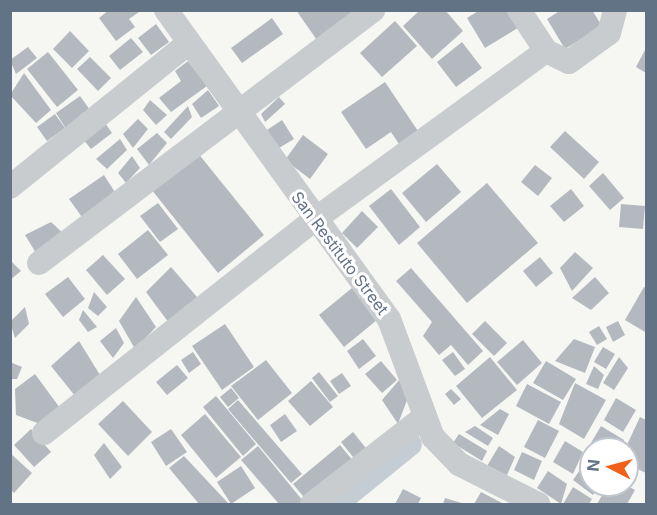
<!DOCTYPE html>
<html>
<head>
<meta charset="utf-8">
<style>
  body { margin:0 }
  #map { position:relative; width:657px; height:515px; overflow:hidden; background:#f6f7f3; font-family:Inter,sans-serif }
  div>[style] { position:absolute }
  .canal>* { height:24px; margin:-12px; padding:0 12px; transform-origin:12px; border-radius:12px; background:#c3cdd3 }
  .building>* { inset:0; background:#b3b9bf }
  .street>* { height:24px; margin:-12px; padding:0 12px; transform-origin:12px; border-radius:12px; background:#c9cccf }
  span { translate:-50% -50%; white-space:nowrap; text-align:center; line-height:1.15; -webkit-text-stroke:6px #fff; paint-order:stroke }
  .street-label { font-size:16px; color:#637386 }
  .frame { position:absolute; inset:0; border:12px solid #637386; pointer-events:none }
  .north { position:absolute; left:579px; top:437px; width:60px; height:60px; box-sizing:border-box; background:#fff; border:2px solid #c1c7cf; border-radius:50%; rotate:276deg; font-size:16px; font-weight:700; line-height:24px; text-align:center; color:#637386 }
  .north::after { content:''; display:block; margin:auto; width:21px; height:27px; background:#f26118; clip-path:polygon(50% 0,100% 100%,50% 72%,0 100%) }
</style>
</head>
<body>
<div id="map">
  <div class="canal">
    <div style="left:336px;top:504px;width:95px;rotate:-39deg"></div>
  </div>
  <div class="building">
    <div style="clip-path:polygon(109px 10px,139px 12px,129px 19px,135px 27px,116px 41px,99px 18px)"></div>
    <div style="clip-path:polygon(296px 10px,363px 10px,321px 46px)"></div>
    <div style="clip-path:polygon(420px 10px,445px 10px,463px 31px,432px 59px,403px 26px)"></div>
    <div style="clip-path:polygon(480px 10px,511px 10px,521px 26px,485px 48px,467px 18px)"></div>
    <div style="clip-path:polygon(561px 10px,592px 10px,602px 26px,565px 49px,547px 19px)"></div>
    <div style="clip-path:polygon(272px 18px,283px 34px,242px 63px,231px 48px)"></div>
    <div style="clip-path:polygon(395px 21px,417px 46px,382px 77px,360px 53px)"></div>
    <div style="clip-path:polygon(156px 24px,169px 42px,151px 55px,138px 38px)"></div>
    <div style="clip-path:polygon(70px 31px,89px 51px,72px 68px,53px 49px)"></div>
    <div style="clip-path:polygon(131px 38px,143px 52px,120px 70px,109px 56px)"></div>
    <div style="clip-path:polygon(462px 42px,482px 68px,456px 87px,437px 62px)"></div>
    <div style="clip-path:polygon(28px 47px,37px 58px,16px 74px,10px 60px)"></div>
    <div style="clip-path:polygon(646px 48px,646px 73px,636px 67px)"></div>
    <div style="clip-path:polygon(48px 52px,78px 90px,57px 107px,27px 69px)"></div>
    <div style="clip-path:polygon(90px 57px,111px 78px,98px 91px,77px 69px)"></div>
    <div style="clip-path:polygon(188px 61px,207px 86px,171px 112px,159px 98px,181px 81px,175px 71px)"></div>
    <div style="clip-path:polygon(24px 73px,51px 110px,36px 123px,10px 95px)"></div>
    <div style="clip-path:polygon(385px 82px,420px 134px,401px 147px,391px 132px,366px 149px,341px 112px)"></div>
    <div style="clip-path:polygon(208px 90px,219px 106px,201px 118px,192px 104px)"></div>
    <div style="clip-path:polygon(80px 96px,95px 117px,70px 135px,56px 113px)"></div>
    <div style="clip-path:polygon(279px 97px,285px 104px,265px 122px,261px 114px)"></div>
    <div style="clip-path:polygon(150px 100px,167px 115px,156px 125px,143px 110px)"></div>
    <div style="clip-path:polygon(188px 106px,192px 117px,171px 139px,164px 132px)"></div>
    <div style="clip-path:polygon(55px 114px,65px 128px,47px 141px,37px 127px)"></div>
    <div style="clip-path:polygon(138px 119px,148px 129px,133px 148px,123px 134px)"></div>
    <div style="clip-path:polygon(282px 120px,294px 139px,279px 148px,267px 130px)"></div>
    <div style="clip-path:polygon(105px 123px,112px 133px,91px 149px,83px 139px)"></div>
    <div style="clip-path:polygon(565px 131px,599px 162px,584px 179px,550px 147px)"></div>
    <div style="clip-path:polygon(157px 133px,167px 143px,149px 165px,137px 149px)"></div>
    <div style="clip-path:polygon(303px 135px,328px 154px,310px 179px,285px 160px)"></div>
    <div style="clip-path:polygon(120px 139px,127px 150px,107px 169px,96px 159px)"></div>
    <div style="clip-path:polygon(197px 152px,264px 235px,218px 273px,151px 189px)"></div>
    <div style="clip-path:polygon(132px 156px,140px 168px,126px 183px,118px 173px)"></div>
    <div style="clip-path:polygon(437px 164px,461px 192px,426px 222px,402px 193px)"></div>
    <div style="clip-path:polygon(535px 165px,552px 178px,538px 196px,521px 182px)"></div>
    <div style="clip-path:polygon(603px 173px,624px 198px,610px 210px,589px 186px)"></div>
    <div style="clip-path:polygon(104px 175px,118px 197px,84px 220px,69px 199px)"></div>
    <div style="clip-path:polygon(487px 183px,538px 243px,467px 303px,417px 243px)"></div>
    <div style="clip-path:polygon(391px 189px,420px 227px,399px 245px,369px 206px)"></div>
    <div style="clip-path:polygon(571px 189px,584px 206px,564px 222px,550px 206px)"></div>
    <div style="clip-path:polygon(158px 203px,178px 229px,160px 242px,140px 216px)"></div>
    <div style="clip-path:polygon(621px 204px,645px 206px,643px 229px,619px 227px)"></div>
    <div style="clip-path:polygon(362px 211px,378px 227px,357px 248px,342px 233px)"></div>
    <div style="clip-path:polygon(51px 222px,65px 235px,36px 253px,25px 235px)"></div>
    <div style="clip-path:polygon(148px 230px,168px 255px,137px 279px,118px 254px)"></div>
    <div style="clip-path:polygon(575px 252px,593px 268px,572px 291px,560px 268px)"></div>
    <div style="clip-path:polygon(103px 255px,125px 279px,107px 295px,86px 270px)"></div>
    <div style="clip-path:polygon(540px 257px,553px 273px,536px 287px,523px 271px)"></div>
    <div style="clip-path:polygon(10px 260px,21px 271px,10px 280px)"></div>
    <div style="clip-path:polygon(171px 267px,197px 297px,169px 323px,146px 292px)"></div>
    <div style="clip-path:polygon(411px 268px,483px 351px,468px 365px,451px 345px,439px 355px,423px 336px,432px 322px,396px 281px)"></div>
    <div style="clip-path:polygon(68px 277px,85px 299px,63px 317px,45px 294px)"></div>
    <div style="clip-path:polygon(595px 277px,609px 293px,591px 310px,572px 298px)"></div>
    <div style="clip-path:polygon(644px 287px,646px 288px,645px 332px,625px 320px)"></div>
    <div style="clip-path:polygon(352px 288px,377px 320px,344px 347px,319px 315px)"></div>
    <div style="clip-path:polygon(94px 292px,107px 307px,98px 316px,88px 308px)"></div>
    <div style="clip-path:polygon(136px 297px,156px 327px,135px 349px,119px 321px)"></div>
    <div style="clip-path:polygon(25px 307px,29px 324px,15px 338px,10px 322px)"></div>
    <div style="clip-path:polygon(83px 310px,97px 327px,88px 332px,79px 320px)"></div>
    <div style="clip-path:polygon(485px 321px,507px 343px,494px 356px,472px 334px)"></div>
    <div style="clip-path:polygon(618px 321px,625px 335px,613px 342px,606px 327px)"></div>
    <div style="clip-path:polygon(225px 324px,254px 367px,222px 390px,192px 346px)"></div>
    <div style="clip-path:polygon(599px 326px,607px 339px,597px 345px,589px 332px)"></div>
    <div style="clip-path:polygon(116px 328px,124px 343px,113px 358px,100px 341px)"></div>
    <div style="clip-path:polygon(363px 339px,376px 356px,359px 369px,347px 351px)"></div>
    <div style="clip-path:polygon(574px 339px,595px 347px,585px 373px,555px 361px)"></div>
    <div style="clip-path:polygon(523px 340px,542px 363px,517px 385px,497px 362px)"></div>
    <div style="clip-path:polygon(79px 341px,100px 375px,75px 396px,51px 366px)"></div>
    <div style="clip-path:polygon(603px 347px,615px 354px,606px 369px,594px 362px)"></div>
    <div style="clip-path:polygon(193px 352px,201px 364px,189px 373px,181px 360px)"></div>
    <div style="clip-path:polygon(453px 352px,465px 369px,455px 376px,442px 360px)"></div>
    <div style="clip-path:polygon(490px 357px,517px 390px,482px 418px,456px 386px)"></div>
    <div style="clip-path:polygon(619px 357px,628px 368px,614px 390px,603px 383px)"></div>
    <div style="clip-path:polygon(266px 360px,292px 393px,258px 420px,231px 386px)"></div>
    <div style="clip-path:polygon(381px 361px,397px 380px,382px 393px,365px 374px)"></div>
    <div style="clip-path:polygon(546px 361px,576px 379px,563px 400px,533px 383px)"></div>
    <div style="clip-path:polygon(10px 362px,22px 367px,17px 379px,10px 379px)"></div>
    <div style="clip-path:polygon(177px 365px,188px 378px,167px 395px,156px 382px)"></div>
    <div style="clip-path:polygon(594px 366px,604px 375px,598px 389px,586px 384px)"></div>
    <div style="clip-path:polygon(319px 372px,338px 396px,330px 402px,312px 378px)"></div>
    <div style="clip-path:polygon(342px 373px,351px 386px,339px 394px,330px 381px)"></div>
    <div style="clip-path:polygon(35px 374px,60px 408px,40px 424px,16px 415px,15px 389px)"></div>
    <div style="clip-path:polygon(400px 379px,409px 395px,398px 424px,382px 400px)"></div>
    <div style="clip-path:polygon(311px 381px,333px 407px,310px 426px,288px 401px)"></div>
    <div style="clip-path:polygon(575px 383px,606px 400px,584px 439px,559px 424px)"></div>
    <div style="clip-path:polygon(527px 384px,561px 402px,549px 424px,516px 406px)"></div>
    <div style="clip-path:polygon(231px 388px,239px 398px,228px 407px,220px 397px)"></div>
    <div style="clip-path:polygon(451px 389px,461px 399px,454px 405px,445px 394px)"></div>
    <div style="clip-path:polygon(216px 396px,256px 444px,243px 456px,203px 407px)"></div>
    <div style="clip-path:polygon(616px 398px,636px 410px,623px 432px,604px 420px)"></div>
    <div style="clip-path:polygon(238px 400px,302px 474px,291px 483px,228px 409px)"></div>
    <div style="clip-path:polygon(123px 401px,152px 432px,128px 456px,98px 424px)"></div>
    <div style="clip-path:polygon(500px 409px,509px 414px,498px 435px,480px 425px)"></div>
    <div style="clip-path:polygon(205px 414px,241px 457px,216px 478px,181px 435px)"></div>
    <div style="clip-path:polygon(285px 414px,297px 431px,281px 442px,270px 425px)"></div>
    <div style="clip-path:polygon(640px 417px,646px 420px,646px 473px,627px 464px,625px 449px)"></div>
    <div style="clip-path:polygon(538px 420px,559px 431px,545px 458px,524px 447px)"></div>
    <div style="clip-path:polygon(475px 426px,493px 438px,488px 446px,465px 432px)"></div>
    <div style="clip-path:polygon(601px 426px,624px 440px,622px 449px,591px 443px)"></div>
    <div style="clip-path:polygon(31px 429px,51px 452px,34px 467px,14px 445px)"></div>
    <div style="clip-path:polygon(171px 429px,187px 452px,166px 466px,151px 442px)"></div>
    <div style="clip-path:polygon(353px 432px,369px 452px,357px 462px,341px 442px)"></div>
    <div style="clip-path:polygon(459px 434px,487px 451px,482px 461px,453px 443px)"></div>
    <div style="clip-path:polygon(565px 441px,583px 452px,573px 474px,553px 462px)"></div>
    <div style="clip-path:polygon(104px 443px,122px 467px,110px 479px,94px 455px)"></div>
    <div style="clip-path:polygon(340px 445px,354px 462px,307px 501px,293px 484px)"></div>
    <div style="clip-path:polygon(258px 446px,303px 501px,299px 504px,279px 504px,241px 460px)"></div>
    <div style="clip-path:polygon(499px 446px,515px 457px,507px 475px,487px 466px)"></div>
    <div style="clip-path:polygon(522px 452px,542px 461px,534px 480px,514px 470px)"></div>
    <div style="clip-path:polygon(10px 453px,32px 473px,14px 493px,10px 489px)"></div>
    <div style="clip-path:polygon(184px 456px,229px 504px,199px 504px,169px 468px)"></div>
    <div style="clip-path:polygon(589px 457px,591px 485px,600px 485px,593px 495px,573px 480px)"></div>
    <div style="clip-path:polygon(241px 466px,255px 488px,231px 504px,217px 482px)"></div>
    <div style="clip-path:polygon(548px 471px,567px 484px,561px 504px,537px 488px)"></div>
    <div style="clip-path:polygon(608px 485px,625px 485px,635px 490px,627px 504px,597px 504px)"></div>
    <div style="clip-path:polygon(573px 487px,592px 499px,589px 504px,563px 504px)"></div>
    <div style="clip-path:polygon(403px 489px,421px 498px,418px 504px,395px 504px)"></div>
    <div style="clip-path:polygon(481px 492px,504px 504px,474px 504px)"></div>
    <div style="clip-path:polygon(445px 498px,465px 504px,443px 504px)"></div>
  </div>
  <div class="street">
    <div style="left:166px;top:10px;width:381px;rotate:54.2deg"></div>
    <div style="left:389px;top:319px;width:126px;rotate:69.6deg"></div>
    <div style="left:433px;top:437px;width:37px;rotate:46deg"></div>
    <div style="left:459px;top:464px;width:89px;rotate:26.9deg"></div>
    <div style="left:519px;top:10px;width:49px;rotate:56.6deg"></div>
    <div style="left:546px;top:51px;width:25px;rotate:26deg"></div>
    <div style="left:569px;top:62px;width:49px;rotate:-35.9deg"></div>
    <div style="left:609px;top:33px;width:24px;rotate:-75deg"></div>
    <div style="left:10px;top:187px;width:228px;rotate:-38.9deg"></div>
    <div style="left:39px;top:263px;width:419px;rotate:-37.1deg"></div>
    <div style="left:44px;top:433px;width:344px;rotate:-38.3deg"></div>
    <div style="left:314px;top:220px;width:287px;rotate:-36.1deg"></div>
    <div style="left:312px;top:504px;width:142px;rotate:-37.8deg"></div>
  </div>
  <div class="street-label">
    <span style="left:340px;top:253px;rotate:53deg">San Restituto Street</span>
  </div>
  <div class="frame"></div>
  <div class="north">N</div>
</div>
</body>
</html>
